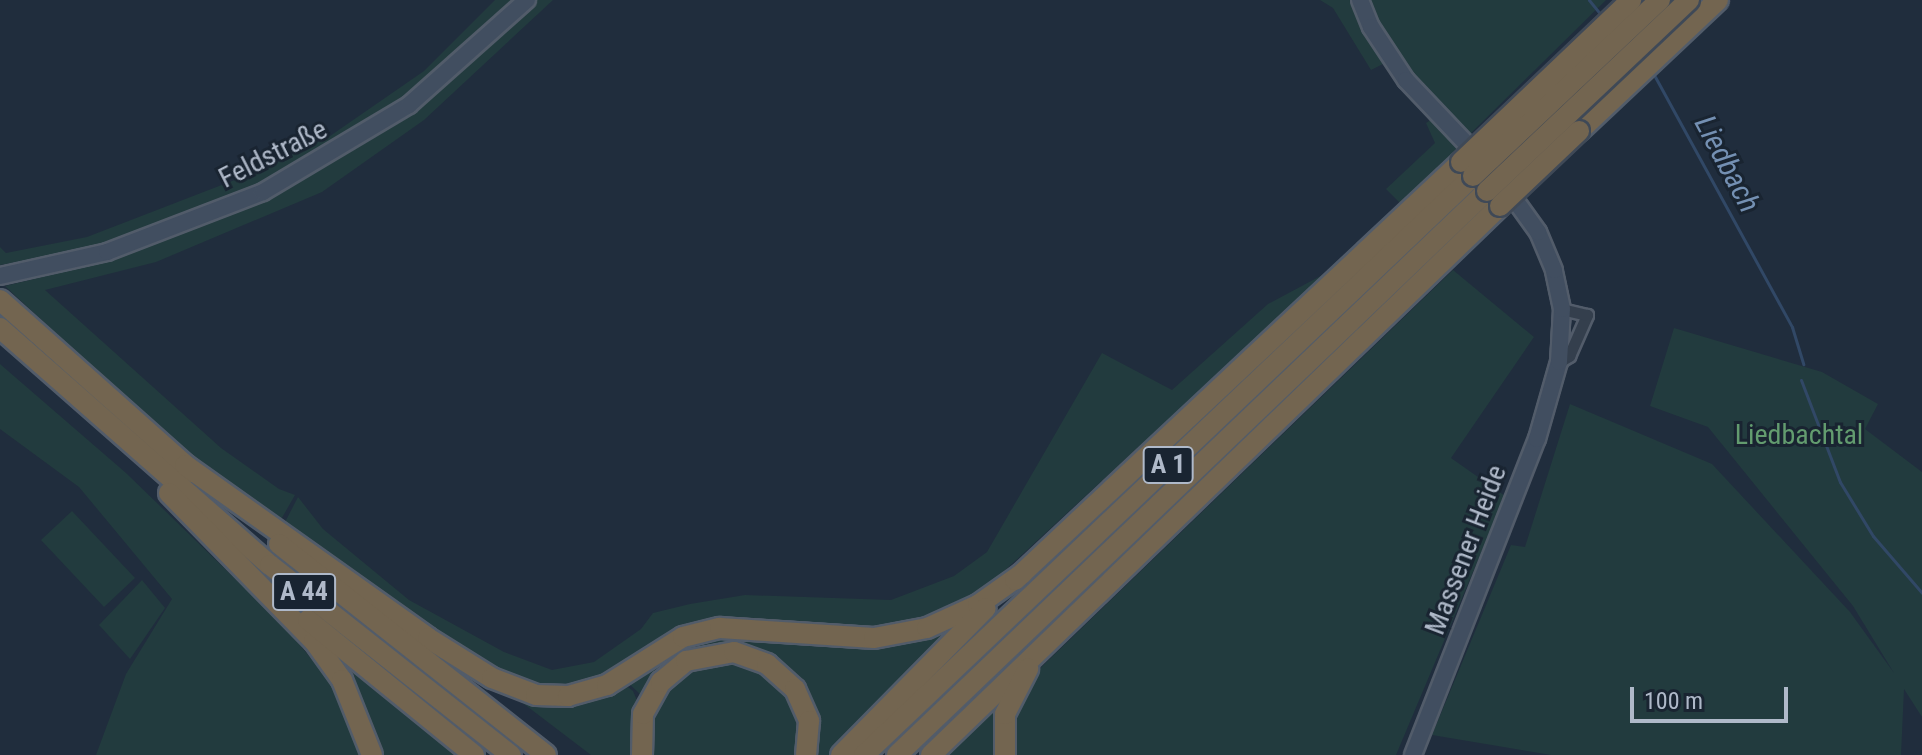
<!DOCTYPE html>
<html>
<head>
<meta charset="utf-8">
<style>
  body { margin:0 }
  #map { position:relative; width:1922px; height:755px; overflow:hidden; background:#202d3d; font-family:"Roboto Condensed",sans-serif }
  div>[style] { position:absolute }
  .green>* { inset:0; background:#223b3e }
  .stream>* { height:3px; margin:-1.5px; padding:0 1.5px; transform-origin:1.5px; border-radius:1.5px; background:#314866 }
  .roads { filter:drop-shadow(2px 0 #525c6a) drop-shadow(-2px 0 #525c6a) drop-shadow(0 2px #525c6a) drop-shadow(0 -2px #525c6a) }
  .street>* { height:11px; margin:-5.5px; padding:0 5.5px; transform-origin:5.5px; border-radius:5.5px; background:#343f4d }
  .secondary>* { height:16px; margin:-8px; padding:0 8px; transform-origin:8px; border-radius:8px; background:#414e60 }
  .highway>* { height:20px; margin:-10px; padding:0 10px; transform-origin:10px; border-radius:10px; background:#736550 }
  .bridges { filter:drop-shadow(2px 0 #3f4957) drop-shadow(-2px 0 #3f4957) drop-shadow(0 2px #3f4957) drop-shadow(0 -2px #3f4957) }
  .highway-bridge>* { height:20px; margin:-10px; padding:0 10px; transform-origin:10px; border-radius:10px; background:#736550 }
  span { translate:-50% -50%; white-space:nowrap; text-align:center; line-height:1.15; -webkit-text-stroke:6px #192431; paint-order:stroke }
  .shield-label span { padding:2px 6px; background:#192431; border:2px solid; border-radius:6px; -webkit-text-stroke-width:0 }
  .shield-label { font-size:26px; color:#afb9c9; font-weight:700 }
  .street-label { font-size:28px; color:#afb9c9 }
  .park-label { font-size:28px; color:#639c6f }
  .water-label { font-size:30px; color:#7490b3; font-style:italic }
  .scale { position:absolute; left:1630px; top:687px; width:158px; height:36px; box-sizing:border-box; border:4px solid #afb9c9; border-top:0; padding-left:10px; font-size:24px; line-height:28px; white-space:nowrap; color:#afb9c9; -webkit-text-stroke:6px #192431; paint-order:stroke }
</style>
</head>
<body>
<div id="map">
  <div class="green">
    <div style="clip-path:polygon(495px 0,518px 0,406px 98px,259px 188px,162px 228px,86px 250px,0 265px,0 247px,6px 253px,87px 237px,258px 171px,330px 136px,424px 71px)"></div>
    <div style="clip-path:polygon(537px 0,553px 0,424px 120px,322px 192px,156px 262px,45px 290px,221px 448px,279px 489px,295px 495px,279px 523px,190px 458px,5px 286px,88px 266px,263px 200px,414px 111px)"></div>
    <div style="clip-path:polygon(1320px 0,1355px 0,1387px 62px,1371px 70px,1333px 8px)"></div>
    <div style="clip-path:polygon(1365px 0,1606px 0,1466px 138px,1394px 56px)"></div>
    <div style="clip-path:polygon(1434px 118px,1461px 146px,1402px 205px,1386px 189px,1435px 143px,1426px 123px)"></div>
    <div style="clip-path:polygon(1453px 270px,1534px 337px,1451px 458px,1505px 496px,1396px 755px,1013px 755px,1013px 712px,1030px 678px)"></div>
    <div style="clip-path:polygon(1328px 272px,975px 598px,956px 610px,872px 633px,719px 623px,604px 681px,537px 691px,494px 675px,283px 526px,298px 497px,323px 529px,409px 600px,504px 652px,552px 670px,594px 662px,641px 629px,653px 613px,690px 604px,745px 595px,891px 600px,954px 576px,987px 552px,1102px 353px,1172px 390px,1268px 304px)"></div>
    <div style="clip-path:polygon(1674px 328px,1822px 372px,1878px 404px,1865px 429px,1922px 472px,1922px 717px,1904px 689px,1901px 755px,1551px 755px,1432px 735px,1511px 545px,1525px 547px,1570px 404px,1712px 464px,1850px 612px,1894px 673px,1853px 606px,1708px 427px,1650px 406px)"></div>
    <div style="clip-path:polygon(0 364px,126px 473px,288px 630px,337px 691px,362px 755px,96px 755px,126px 674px,172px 599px,79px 487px,0 429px)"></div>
    <div style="clip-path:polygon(72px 511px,135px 578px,104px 607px,41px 540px)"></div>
    <div style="clip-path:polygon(142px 580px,165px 608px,130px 659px,99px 625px)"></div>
    <div style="clip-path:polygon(969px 614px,831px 755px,814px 755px,812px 705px,734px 647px,642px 696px,623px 678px,648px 662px,720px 633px,833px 642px)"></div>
    <div style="clip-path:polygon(327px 651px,461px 755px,379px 755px)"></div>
    <div style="clip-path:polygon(749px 660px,801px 706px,802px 755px,646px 755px,655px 699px,689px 666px)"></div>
    <div style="clip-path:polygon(624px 684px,633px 691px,640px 708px,637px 755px,591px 755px,507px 691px)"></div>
    <div style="clip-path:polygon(1009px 684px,1002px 755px,937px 755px)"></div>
  </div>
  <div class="stream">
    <div style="left:1589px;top:0;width:22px;rotate:51deg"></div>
    <div style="left:1653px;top:73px;width:290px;rotate:61.3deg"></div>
    <div style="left:1792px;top:327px;width:39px;rotate:73deg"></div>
    <div style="left:1801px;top:380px;width:109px;rotate:69.1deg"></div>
    <div style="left:1840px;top:482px;width:63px;rotate:58.6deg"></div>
    <div style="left:1873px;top:536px;width:75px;rotate:49.3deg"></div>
  </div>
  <div class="roads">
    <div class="street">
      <div style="left:1559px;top:362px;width:12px;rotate:-31deg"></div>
      <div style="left:1569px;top:356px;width:45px;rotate:-66.3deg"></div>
      <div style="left:1587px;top:315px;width:26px;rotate:-167deg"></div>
    </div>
    <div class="secondary">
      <div style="left:1360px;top:0;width:29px;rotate:68deg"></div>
      <div style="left:1371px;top:27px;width:64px;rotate:56.6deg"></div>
      <div style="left:1406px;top:80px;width:106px;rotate:46.5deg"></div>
      <div style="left:0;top:276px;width:110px;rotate:-12.6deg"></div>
      <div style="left:107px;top:252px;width:167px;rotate:-21deg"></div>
      <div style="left:263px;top:192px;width:170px;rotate:-30.8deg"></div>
      <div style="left:409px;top:105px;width:158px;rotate:-41.7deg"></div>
      <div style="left:1413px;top:755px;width:339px;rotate:-68.6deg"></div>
      <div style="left:1537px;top:439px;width:80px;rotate:-74.1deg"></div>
      <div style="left:1559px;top:362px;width:53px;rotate:-86.8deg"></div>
      <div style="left:1562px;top:309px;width:40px;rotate:-102deg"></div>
      <div style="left:1554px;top:270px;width:41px;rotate:-112.8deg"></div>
      <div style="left:1538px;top:232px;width:57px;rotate:-125.7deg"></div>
    </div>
    <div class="highway">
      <div style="left:1579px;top:131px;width:191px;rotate:-43.3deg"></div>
      <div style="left:0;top:300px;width:259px;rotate:41.7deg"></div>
      <div style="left:0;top:328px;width:359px;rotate:41.3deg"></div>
      <div style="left:270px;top:565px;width:307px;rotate:38.3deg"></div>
      <div style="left:185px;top:465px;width:298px;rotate:35.4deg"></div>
      <div style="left:428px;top:638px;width:75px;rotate:32deg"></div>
      <div style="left:492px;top:678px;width:47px;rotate:21.1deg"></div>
      <div style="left:536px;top:695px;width:32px;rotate:2deg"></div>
      <div style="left:568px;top:696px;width:41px;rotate:-15.8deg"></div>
      <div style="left:607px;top:685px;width:90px;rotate:-32.3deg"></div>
      <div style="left:683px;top:637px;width:38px;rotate:-14deg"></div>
      <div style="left:720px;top:628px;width:154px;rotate:3.7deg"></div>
      <div style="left:874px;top:638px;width:54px;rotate:-10.7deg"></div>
      <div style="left:927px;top:628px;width:56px;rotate:-24.3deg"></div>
      <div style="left:978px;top:605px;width:55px;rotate:-35.4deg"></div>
      <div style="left:169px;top:493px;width:207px;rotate:45.6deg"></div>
      <div style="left:314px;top:641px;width:48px;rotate:54.3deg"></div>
      <div style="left:342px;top:680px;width:81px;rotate:68.2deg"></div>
      <div style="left:279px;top:544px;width:340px;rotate:38.3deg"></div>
      <div style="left:1015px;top:580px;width:611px;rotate:-43.14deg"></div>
      <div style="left:308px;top:620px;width:214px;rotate:39.1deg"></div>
      <div style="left:642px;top:755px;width:41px;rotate:-88.6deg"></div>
      <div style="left:643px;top:714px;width:37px;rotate:-61deg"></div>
      <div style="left:661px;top:682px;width:33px;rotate:-40deg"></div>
      <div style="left:686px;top:661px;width:49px;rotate:-10.6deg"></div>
      <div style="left:734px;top:652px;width:35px;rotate:20deg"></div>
      <div style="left:767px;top:664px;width:38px;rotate:42deg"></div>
      <div style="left:795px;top:689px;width:35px;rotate:66deg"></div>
      <div style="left:809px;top:721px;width:34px;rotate:95deg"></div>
      <div style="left:841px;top:755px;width:206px;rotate:-45.4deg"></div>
      <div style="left:864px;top:755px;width:840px;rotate:-43.55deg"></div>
      <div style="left:897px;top:755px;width:816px;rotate:-43.71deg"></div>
      <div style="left:931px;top:755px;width:791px;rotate:-43.98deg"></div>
      <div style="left:1005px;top:755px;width:41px;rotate:-90deg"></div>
      <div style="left:1005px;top:714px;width:51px;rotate:-62.9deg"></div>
    </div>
  </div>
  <div class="bridges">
    <div class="highway-bridge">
      <div style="left:1461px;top:162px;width:235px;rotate:-43.6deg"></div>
      <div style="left:1473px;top:176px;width:257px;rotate:-43.3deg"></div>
      <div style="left:1487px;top:191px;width:278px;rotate:-43.4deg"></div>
      <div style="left:1500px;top:206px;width:109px;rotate:-43.5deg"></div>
    </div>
  </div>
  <div class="shield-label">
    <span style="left:1168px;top:465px">A 1</span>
    <span style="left:304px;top:592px">A 44</span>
  </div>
  <div class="street-label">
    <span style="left:273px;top:154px;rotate:-27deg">Feldstraße</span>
    <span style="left:1466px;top:550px;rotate:-69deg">Massener Heide</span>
  </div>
  <div class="park-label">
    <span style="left:1799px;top:435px">Liedbachtal</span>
  </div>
  <div class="water-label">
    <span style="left:1727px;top:164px;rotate:62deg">Liedbach</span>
  </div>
  <div class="scale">100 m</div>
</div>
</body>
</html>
